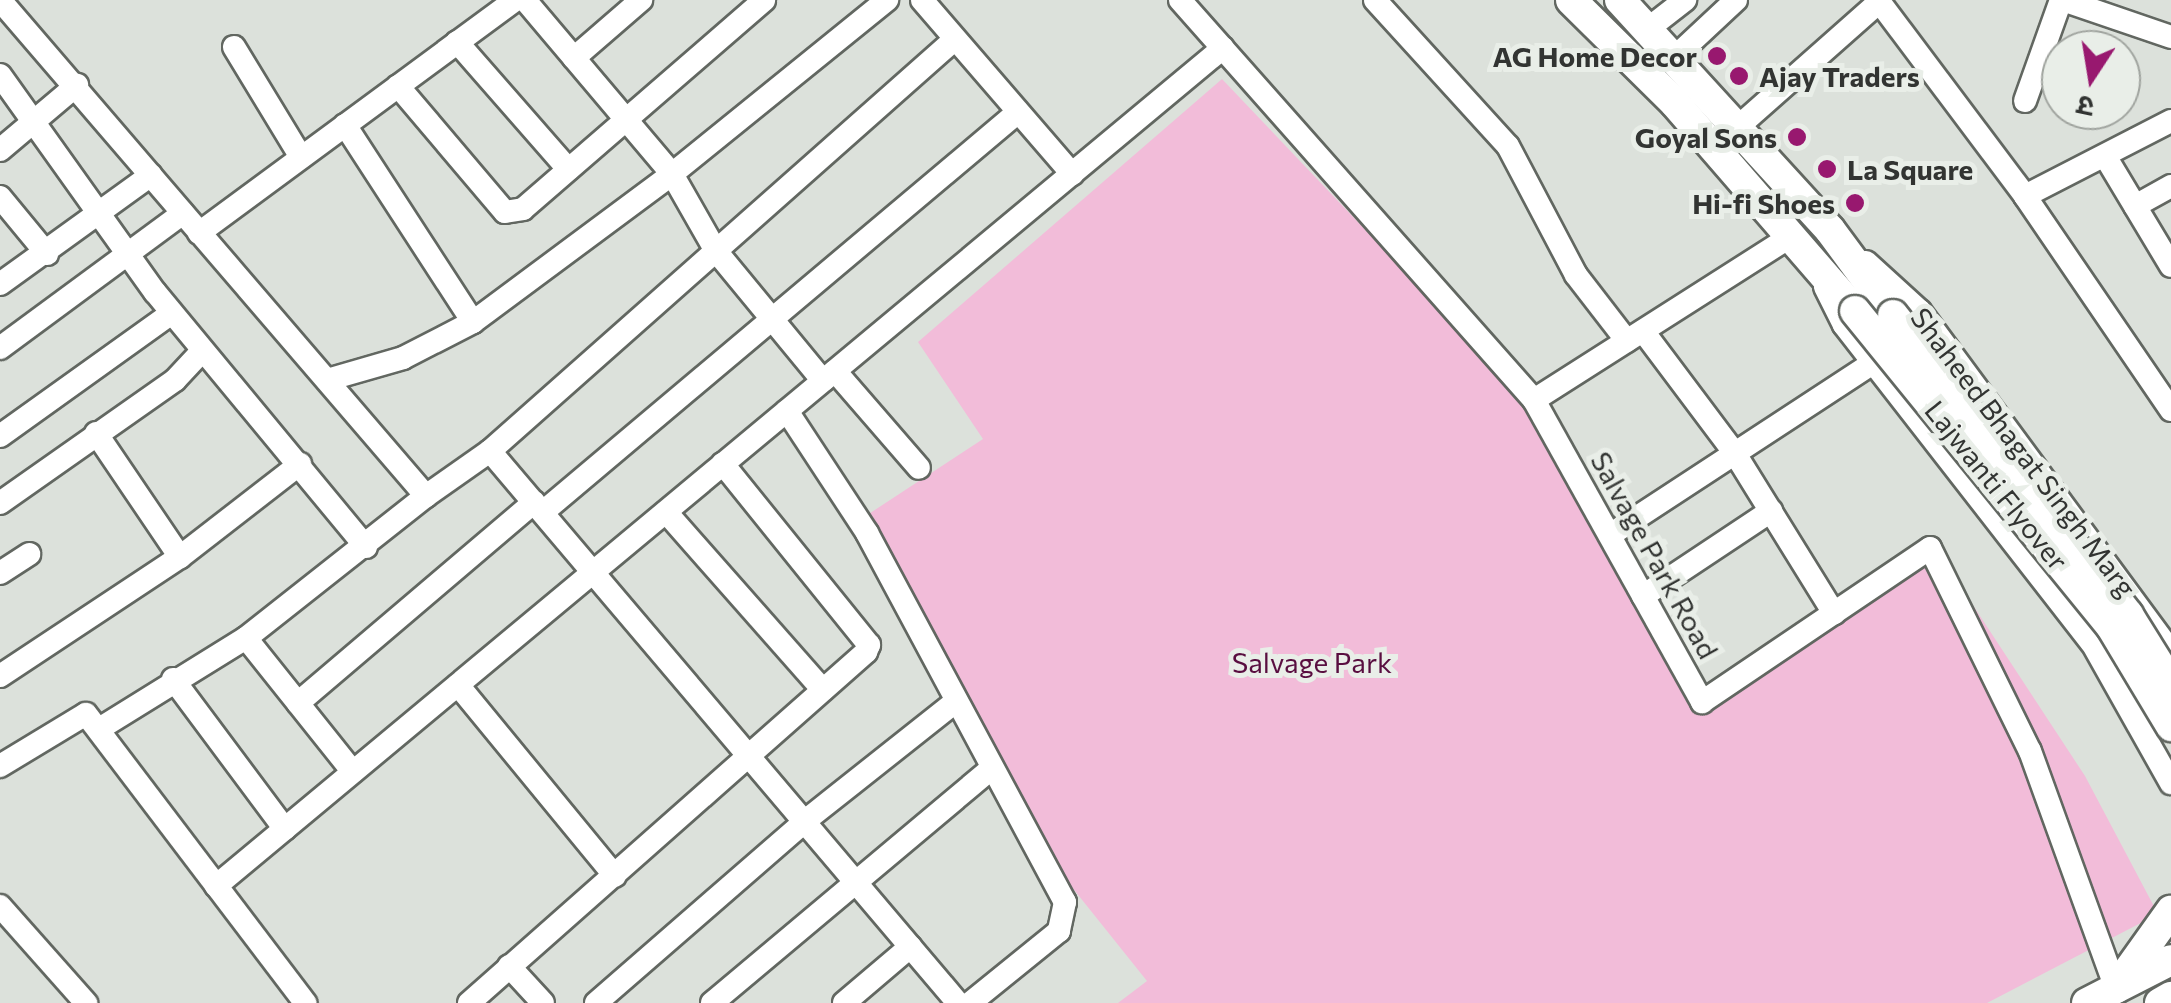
<!DOCTYPE html>
<html>
<head>
<meta charset="utf-8">
<style>
  body { margin:0 }
  #map { position:relative; width:2171px; height:1003px; overflow:hidden; background:#dce1db; font-family:Commissioner,"Noto Sans Devanagari",sans-serif }
  div>[style] { position:absolute }
  .green>* { inset:0; background:#f2bcd9 }
  .roads { filter:drop-shadow(2px 0 #626761) drop-shadow(-2px 0 #626761) drop-shadow(0 2px #626761) drop-shadow(0 -2px #626761) }
  .minor>* { height:22px; margin:-11px; padding:0 11px; transform-origin:11px; border-radius:11px; background:#fff }
  .major>* { height:30px; margin:-15px; padding:0 15px; transform-origin:15px; border-radius:15px; background:#fff }
  .bridges { filter:drop-shadow(2px 0 #626761) drop-shadow(-2px 0 #626761) drop-shadow(0 2px #626761) drop-shadow(0 -2px #626761) }
  .major-bridge>* { height:30px; margin:-15px; padding:0 15px; transform-origin:15px; border-radius:15px; background:#fff }
  .dots>* { width:28px; height:28px; translate:-50% -50%; box-sizing:border-box; border:5px solid #e9eee8; border-radius:50% }
  span { translate:-50% -50%; white-space:nowrap; text-align:center; line-height:1.15; -webkit-text-stroke:10px #e9eee8; paint-order:stroke }
  .poi-label { font-size:28px; color:#323432; font-weight:700 }
  .right { translate:-100% -50%; text-align:right }
  .left { translate:0 -50%; text-align:left }
  .street-label { font-size:28px; color:#323432 }
  .park-label { font-size:28px; color:#590e40 }
  .north { position:absolute; left:2041px; top:30px; width:100px; height:100px; box-sizing:border-box; background:#e9eee8; border:2px solid #a0a49f; border-radius:50%; rotate:192deg; font-size:28px; font-weight:700; line-height:40px; text-align:center; color:#323432 }
  .north::after { content:''; display:block; margin:auto; width:35px; height:45px; background:#98186f; clip-path:polygon(50% 0,100% 100%,50% 72%,0 100%) }
</style>
</head>
<body>
<div id="map">
  <div class="green">
    <div style="clip-path:polygon(1222px 79px,1531px 404px,1570px 457px,1712px 695px,1938px 552px,2085px 776px,2158px 914px,1987px 1003px,1118px 1003px,1147px 981px,1047px 856px,855px 523px,983px 439px,918px 342px)"></div>
  </div>
  <div class="roads">
    <div class="minor">
      <div style="left:0;top:0;width:654px;rotate:49.34deg"></div>
      <div style="left:426px;top:496px;width:78px;rotate:-35.1deg"></div>
      <div style="left:490px;top:451px;width:621px;rotate:-41.54deg"></div>
      <div style="left:525px;top:0;width:228px;rotate:49.8deg"></div>
      <div style="left:672px;top:174px;width:89px;rotate:60.3deg"></div>
      <div style="left:716px;top:251px;width:168px;rotate:50.5deg"></div>
      <div style="left:922px;top:0;width:230px;rotate:49.2deg"></div>
      <div style="left:1180px;top:0;width:534px;rotate:48.49deg"></div>
      <div style="left:1534px;top:400px;width:346px;rotate:60.9deg"></div>
      <div style="left:1702px;top:702px;width:275px;rotate:-34deg"></div>
      <div style="left:1930px;top:548px;width:226px;rotate:63.8deg"></div>
      <div style="left:2030px;top:751px;width:252px;rotate:70.1deg"></div>
      <div style="left:1375px;top:0;width:197px;rotate:47.7deg"></div>
      <div style="left:1508px;top:146px;width:146px;rotate:62.2deg"></div>
      <div style="left:1576px;top:275px;width:83px;rotate:52.3deg"></div>
      <div style="left:1878px;top:0;width:245px;rotate:53.1deg"></div>
      <div style="left:2025px;top:196px;width:164px;rotate:-27.2deg"></div>
      <div style="left:2063px;top:0;width:114px;rotate:18.9deg"></div>
      <div style="left:1649px;top:28px;width:46px;rotate:-37.9deg"></div>
      <div style="left:457px;top:42px;width:169px;rotate:48.8deg"></div>
      <div style="left:234px;top:47px;width:129px;rotate:58.7deg"></div>
      <div style="left:1676px;top:56px;width:82px;rotate:-43deg"></div>
      <div style="left:574px;top:58px;width:89px;rotate:-40.9deg"></div>
      <div style="left:0;top:75px;width:267px;rotate:54.5deg"></div>
      <div style="left:155px;top:292px;width:331px;rotate:50.4deg"></div>
      <div style="left:398px;top:86px;width:165px;rotate:49.7deg"></div>
      <div style="left:505px;top:212px;width:18px;rotate:-9deg"></div>
      <div style="left:523px;top:209px;width:319px;rotate:-40.9deg"></div>
      <div style="left:2025px;top:101px;width:107px;rotate:-70.4deg"></div>
      <div style="left:345px;top:125px;width:235px;rotate:57deg"></div>
      <div style="left:1739px;top:126px;width:187px;rotate:-41.5deg"></div>
      <div style="left:0;top:150px;width:101px;rotate:-40.2deg"></div>
      <div style="left:2105px;top:156px;width:128px;rotate:59deg"></div>
      <div style="left:2025px;top:196px;width:259px;rotate:55.7deg"></div>
      <div style="left:0;top:197px;width:74px;rotate:50.5deg"></div>
      <div style="left:2135px;top:206px;width:41px;rotate:-29.1deg"></div>
      <div style="left:199px;top:233px;width:393px;rotate:-36.4deg"></div>
      <div style="left:1866px;top:262px;width:73px;rotate:42.2deg"></div>
      <div style="left:1920px;top:311px;width:423px;rotate:53.6deg"></div>
      <div style="left:0;top:284px;width:186px;rotate:-35.8deg"></div>
      <div style="left:1825px;top:287px;width:42px;rotate:63.4deg"></div>
      <div style="left:1844px;top:325px;width:403px;rotate:52.1deg"></div>
      <div style="left:2092px;top:643px;width:161px;rotate:60.6deg"></div>
      <div style="left:1643px;top:331px;width:151px;rotate:53.1deg"></div>
      <div style="left:1734px;top:452px;width:190px;rotate:58.2deg"></div>
      <div style="left:0;top:348px;width:227px;rotate:-36.4deg"></div>
      <div style="left:835px;top:371px;width:128px;rotate:49.1deg"></div>
      <div style="left:327px;top:380px;width:79px;rotate:-16.1deg"></div>
      <div style="left:403px;top:358px;width:79px;rotate:-27.2deg"></div>
      <div style="left:473px;top:322px;width:248px;rotate:-36.6deg"></div>
      <div style="left:672px;top:174px;width:277px;rotate:-39deg"></div>
      <div style="left:1534px;top:400px;width:307px;rotate:-32.5deg"></div>
      <div style="left:787px;top:411px;width:146px;rotate:56.7deg"></div>
      <div style="left:867px;top:533px;width:419px;rotate:61.8deg"></div>
      <div style="left:1065px;top:902px;width:30px;rotate:102deg"></div>
      <div style="left:1059px;top:931px;width:114px;rotate:141deg"></div>
      <div style="left:96px;top:433px;width:150px;rotate:55.9deg"></div>
      <div style="left:0;top:436px;width:211px;rotate:-35.6deg"></div>
      <div style="left:490px;top:451px;width:724px;rotate:49.71deg"></div>
      <div style="left:0;top:503px;width:214px;rotate:-35.1deg"></div>
      <div style="left:175px;top:380px;width:40px;rotate:-47deg"></div>
      <div style="left:543px;top:512px;width:621px;rotate:-40.1deg"></div>
      <div style="left:666px;top:512px;width:237px;rotate:48.6deg"></div>
      <div style="left:1610px;top:535px;width:314px;rotate:-33.2deg"></div>
      <div style="left:0;top:573px;width:35px;rotate:-33deg"></div>
      <div style="left:1643px;top:596px;width:154px;rotate:-33.6deg"></div>
      <div style="left:246px;top:638px;width:171px;rotate:51.4deg"></div>
      <div style="left:0;top:676px;width:216px;rotate:-33.5deg"></div>
      <div style="left:180px;top:557px;width:152px;rotate:-37.8deg"></div>
      <div style="left:173px;top:679px;width:187px;rotate:53.3deg"></div>
      <div style="left:458px;top:685px;width:247px;rotate:50.6deg"></div>
      <div style="left:298px;top:703px;width:310px;rotate:-40.4deg"></div>
      <div style="left:99px;top:729px;width:173px;rotate:-31.8deg"></div>
      <div style="left:246px;top:638px;width:229px;rotate:-38.3deg"></div>
      <div style="left:0;top:766px;width:100px;rotate:-31.2deg"></div>
      <div style="left:86px;top:714px;width:363px;rotate:52.8deg"></div>
      <div style="left:216px;top:886px;width:1310px;rotate:-39.77deg"></div>
      <div style="left:0;top:906px;width:130px;rotate:48.4deg"></div>
      <div style="left:509px;top:966px;width:50px;rotate:47.4deg"></div>
      <div style="left:469px;top:1003px;width:530px;rotate:-41.48deg"></div>
      <div style="left:866px;top:652px;width:8px;rotate:-67deg"></div>
      <div style="left:869px;top:645px;width:233px;rotate:-128.9deg"></div>
      <div style="left:596px;top:1003px;width:277px;rotate:-41deg"></div>
      <div style="left:805px;top:821px;width:191px;rotate:-38.4deg"></div>
      <div style="left:712px;top:1003px;width:363px;rotate:-40deg"></div>
      <div style="left:844px;top:1003px;width:87px;rotate:-40.3deg"></div>
    </div>
    <div class="major">
      <div style="left:1571px;top:0;width:146px;rotate:44.7deg"></div>
      <div style="left:1675px;top:103px;width:275px;rotate:49.1deg"></div>
      <div style="left:1620px;top:0;width:311px;rotate:47.6deg"></div>
      <div style="left:1830px;top:230px;width:106px;rotate:53.5deg"></div>
      <div style="left:2116px;top:988px;width:95px;rotate:-54.5deg"></div>
      <div style="left:2087px;top:1003px;width:94px;rotate:-27.1deg"></div>
      <div style="left:2160px;top:1003px;width:13px;rotate:-29deg"></div>
    </div>
  </div>
  <div class="bridges">
    <div class="major-bridge">
      <div style="left:1855px;top:311px;width:406px;rotate:50.9deg"></div>
      <div style="left:2111px;top:626px;width:117px;rotate:59deg"></div>
      <div style="left:1893px;top:315px;width:381px;rotate:51.9deg"></div>
      <div style="left:2128px;top:615px;width:81px;rotate:58.1deg"></div>
    </div>
  </div>
  <div class="dots">
    <div style="left:1717px;top:56px;background:#98186f"></div>
    <div style="left:1739px;top:76px;background:#98186f"></div>
    <div style="left:1797px;top:137px;background:#98186f"></div>
    <div style="left:1827px;top:169px;background:#98186f"></div>
    <div style="left:1855px;top:203px;background:#98186f"></div>
  </div>
  <div class="poi-label">
    <span class="right" style="left:1697px;top:56px">AG Home Decor</span>
    <span class="left" style="left:1759px;top:76px">Ajay Traders</span>
    <span class="right" style="left:1777px;top:137px">Goyal Sons</span>
    <span class="left" style="left:1847px;top:169px">La Square</span>
    <span class="right" style="left:1835px;top:203px">Hi-fi Shoes</span>
  </div>
  <div class="street-label">
    <span style="left:2024px;top:452px;rotate:53deg">Shaheed Bhagat Singh Marg</span>
    <span style="left:1997px;top:485px;rotate:51deg">Lajwanti Flyover</span>
    <span style="left:1655px;top:555px;rotate:61deg">Salvage Park Road</span>
  </div>
  <div class="park-label">
    <span style="left:1312px;top:662px">Salvage Park</span>
  </div>
  <div class="north">उ</div>
</div>
</body>
</html>
